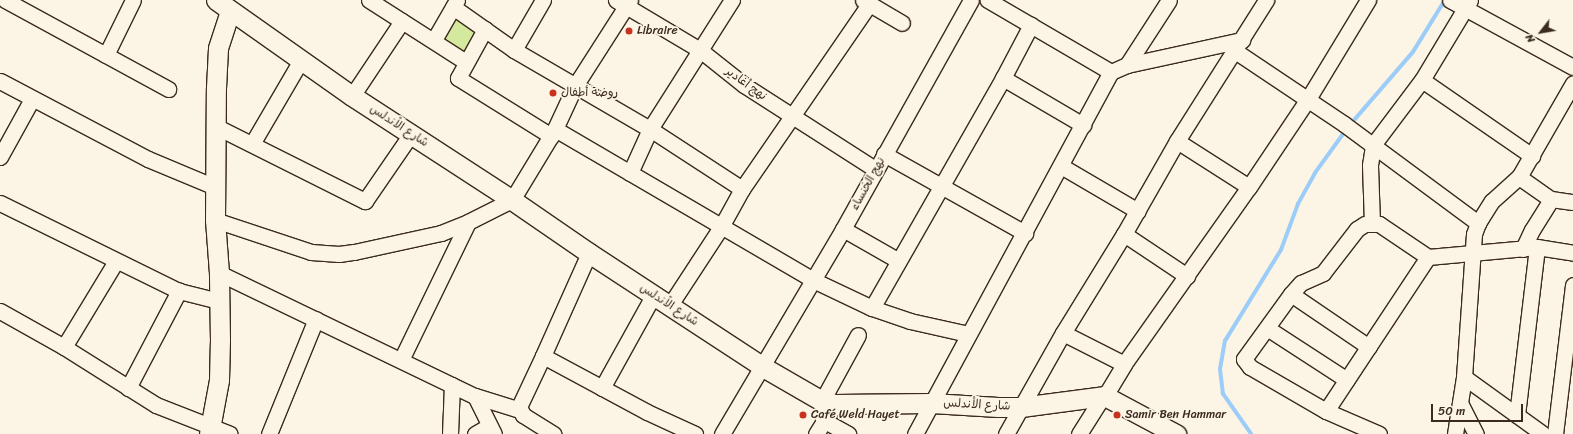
<!DOCTYPE html>
<html>
<head>
<meta charset="utf-8">
<style>
  body { margin:0 }
  #map { position:relative; width:1573px; height:434px; overflow:hidden; background:#fcf5e5; font-family:Sriracha,"Playpen Sans Arabic",sans-serif }
  div>[style] { position:absolute }
  .green>* { inset:0; background:#d4e99d }
  .stream>* { height:3.5px; margin:-1.75px; padding:0 1.75px; transform-origin:1.75px; border-radius:1.75px; background:#9cccf8 }
  .roads { filter:drop-shadow(1px 0 #3b2a1e) drop-shadow(-1px 0 #3b2a1e) drop-shadow(0 1px #3b2a1e) drop-shadow(0 -1px #3b2a1e) }
  .minor>* { height:15px; margin:-7.5px; padding:0 7.5px; transform-origin:7.5px; border-radius:7.5px; background:#fcf5e5 }
  .tertiary>* { height:19px; margin:-9.5px; padding:0 9.5px; transform-origin:9.5px; border-radius:9.5px; background:#fcf5e5 }
  .dots>* { width:11px; height:11px; translate:-50% -50%; box-sizing:border-box; border:2px solid #fcf5e5; border-radius:50% }
  span { translate:-50% -50%; white-space:nowrap; text-align:center; line-height:1.15; -webkit-text-stroke:3.5px #fcf5e5; paint-order:stroke }
  .poi-label { font-size:12px; color:#3b2a1e }
  .left { translate:0 -50%; text-align:left }
  .street-label { font-size:12px; color:#3b2a1e }
  .north { position:absolute; left:1521px; top:12px; width:40px; height:40px; -webkit-text-stroke:3px #fcf5e5; paint-order:stroke; rotate:239deg; font-size:11px; font-weight:700; line-height:16px; text-align:center; color:#3b2a1e }
  .north::after { content:''; display:block; margin:auto; width:14px; height:18px; background:#3b2a1e; clip-path:polygon(50% 0,100% 100%,50% 72%,0 100%) }
  .scale { position:absolute; left:1431px; top:404px; width:92px; height:18px; box-sizing:border-box; border:2px solid #3b2a1e; border-top:0; padding-left:5px; font-size:12px; line-height:14px; white-space:nowrap; color:#3b2a1e; -webkit-text-stroke:3px #fcf5e5; paint-order:stroke }
</style>
</head>
<body>
<div id="map">
  <div class="green">
    <div style="clip-path:polygon(456px 16px,479px 31px,464px 54px,441px 40px)"></div>
  </div>
  <div class="stream">
    <div style="left:1350px;top:125px;width:96px;rotate:-49.2deg"></div>
    <div style="left:1413px;top:52px;width:61px;rotate:-58.4deg"></div>
    <div style="left:1251px;top:434px;width:49px;rotate:-125deg"></div>
    <div style="left:1223px;top:394px;width:25px;rotate:-97deg"></div>
    <div style="left:1220px;top:369px;width:28px;rotate:-80deg"></div>
    <div style="left:1225px;top:341px;width:107px;rotate:-58.4deg"></div>
    <div style="left:1281px;top:250px;width:49px;rotate:-69.7deg"></div>
    <div style="left:1298px;top:204px;width:35px;rotate:-61deg"></div>
    <div style="left:1315px;top:173px;width:53px;rotate:-54.2deg"></div>
  </div>
  <div class="roads">
    <div class="minor">
      <div style="left:5px;top:0;width:186px;rotate:28.6deg"></div>
      <div style="left:369px;top:0;width:115px;rotate:32.6deg"></div>
      <div style="left:616px;top:0;width:98px;rotate:30.8deg"></div>
      <div style="left:700px;top:50px;width:56px;rotate:38.5deg"></div>
      <div style="left:744px;top:85px;width:156px;rotate:32.7deg"></div>
      <div style="left:863px;top:0;width:45px;rotate:30.5deg"></div>
      <div style="left:1450px;top:0;width:140px;rotate:28.6deg"></div>
      <div style="left:453px;top:7px;width:75px;rotate:35.2deg"></div>
      <div style="left:514px;top:50px;width:157px;rotate:30.2deg"></div>
      <div style="left:650px;top:129px;width:110px;rotate:33.1deg"></div>
      <div style="left:485px;top:29px;width:56px;rotate:118.9deg"></div>
      <div style="left:458px;top:78px;width:110px;rotate:31.9deg"></div>
      <div style="left:434px;top:40px;width:46px;rotate:-60.1deg"></div>
      <div style="left:514px;top:50px;width:58px;rotate:-59.9deg"></div>
      <div style="left:1235px;top:51px;width:131px;rotate:33.8deg"></div>
      <div style="left:1344px;top:124px;width:167px;rotate:36.5deg"></div>
      <div style="left:106px;top:55px;width:61px;rotate:-63.9deg"></div>
      <div style="left:1127px;top:65px;width:77px;rotate:-57.1deg"></div>
      <div style="left:1111px;top:72px;width:17px;rotate:-24deg"></div>
      <div style="left:1127px;top:65px;width:118px;rotate:-12.3deg"></div>
      <div style="left:1003px;top:78px;width:93px;rotate:30.4deg"></div>
      <div style="left:1422px;top:80px;width:134px;rotate:34.6deg"></div>
      <div style="left:0;top:81px;width:167px;rotate:27.8deg"></div>
      <div style="left:148px;top:159px;width:73px;rotate:22.7deg"></div>
      <div style="left:352px;top:96px;width:90px;rotate:-56.3deg"></div>
      <div style="left:215px;top:126px;width:168px;rotate:26.6deg"></div>
      <div style="left:365px;top:201px;width:81px;rotate:-55.5deg"></div>
      <div style="left:555px;top:129px;width:299px;rotate:30.3deg"></div>
      <div style="left:813px;top:280px;width:65px;rotate:25.4deg"></div>
      <div style="left:872px;top:308px;width:40px;rotate:18.9deg"></div>
      <div style="left:910px;top:321px;width:59px;rotate:12.6deg"></div>
      <div style="left:1177px;top:141px;width:85px;rotate:32.6deg"></div>
      <div style="left:252px;top:144px;width:97px;rotate:-59.7deg"></div>
      <div style="left:884px;top:154px;width:162px;rotate:29.3deg"></div>
      <div style="left:0;top:157px;width:66px;rotate:-61.1deg"></div>
      <div style="left:1061px;top:166px;width:89px;rotate:30.3deg"></div>
      <div style="left:630px;top:173px;width:48px;rotate:-65.6deg"></div>
      <div style="left:650px;top:129px;width:153px;rotate:-57.6deg"></div>
      <div style="left:1519px;top:177px;width:39px;rotate:35deg"></div>
      <div style="left:1551px;top:199px;width:22px;rotate:8deg"></div>
      <div style="left:0;top:203px;width:199px;rotate:26.2deg"></div>
      <div style="left:179px;top:291px;width:41px;rotate:14deg"></div>
      <div style="left:215px;top:220px;width:101px;rotate:18.4deg"></div>
      <div style="left:311px;top:252px;width:28px;rotate:4deg"></div>
      <div style="left:339px;top:254px;width:15px;rotate:-8deg"></div>
      <div style="left:354px;top:252px;width:89px;rotate:-12.3deg"></div>
      <div style="left:441px;top:233px;width:29px;rotate:-22deg"></div>
      <div style="left:468px;top:222px;width:49px;rotate:-26.6deg"></div>
      <div style="left:512px;top:200px;width:83px;rotate:-58.8deg"></div>
      <div style="left:555px;top:129px;width:47px;rotate:-65.1deg"></div>
      <div style="left:575px;top:86px;width:102px;rotate:-57.4deg"></div>
      <div style="left:1372px;top:223px;width:58px;rotate:-92deg"></div>
      <div style="left:1370px;top:165px;width:20px;rotate:-81deg"></div>
      <div style="left:1373px;top:145px;width:81px;rotate:-53deg"></div>
      <div style="left:1422px;top:80px;width:93px;rotate:-59deg"></div>
      <div style="left:843px;top:229px;width:64px;rotate:29.7deg"></div>
      <div style="left:1124px;top:234px;width:76px;rotate:33.7deg"></div>
      <div style="left:1523px;top:249px;width:21px;rotate:-65deg"></div>
      <div style="left:1532px;top:230px;width:36px;rotate:-58deg"></div>
      <div style="left:589px;top:253px;width:113px;rotate:114.1deg"></div>
      <div style="left:543px;top:356px;width:118px;rotate:28.3deg"></div>
      <div style="left:647px;top:412px;width:53px;rotate:24.6deg"></div>
      <div style="left:219px;top:273px;width:284px;rotate:25.7deg"></div>
      <div style="left:475px;top:396px;width:47px;rotate:17.3deg"></div>
      <div style="left:1291px;top:294px;width:94px;rotate:34.2deg"></div>
      <div style="left:670px;top:305px;width:93px;rotate:-56.8deg"></div>
      <div style="left:721px;top:227px;width:43px;rotate:-61.1deg"></div>
      <div style="left:742px;top:189px;width:224px;rotate:-55.5deg"></div>
      <div style="left:872px;top:308px;width:265px;rotate:-60.3deg"></div>
      <div style="left:1003px;top:78px;width:60px;rotate:-62.2deg"></div>
      <div style="left:0;top:311px;width:73px;rotate:29.4deg"></div>
      <div style="left:64px;top:347px;width:109px;rotate:32.2deg"></div>
      <div style="left:156px;top:405px;width:79px;rotate:21.4deg"></div>
      <div style="left:1267px;top:328px;width:95px;rotate:33deg"></div>
      <div style="left:1063px;top:333px;width:68px;rotate:26.9deg"></div>
      <div style="left:64px;top:347px;width:100px;rotate:-58.8deg"></div>
      <div style="left:543px;top:356px;width:56px;rotate:115.2deg"></div>
      <div style="left:519px;top:407px;width:9px;rotate:63deg"></div>
      <div style="left:523px;top:415px;width:36px;rotate:32deg"></div>
      <div style="left:401px;top:360px;width:153px;rotate:-64.1deg"></div>
      <div style="left:1464px;top:377px;width:97px;rotate:35.8deg"></div>
      <div style="left:128px;top:388px;width:110px;rotate:-62.3deg"></div>
      <div style="left:602px;top:388px;width:105px;rotate:-61deg"></div>
      <div style="left:475px;top:396px;width:42px;rotate:63.4deg"></div>
      <div style="left:1105px;top:396px;width:37px;rotate:-59deg"></div>
      <div style="left:1124px;top:364px;width:217px;rotate:-54.8deg"></div>
      <div style="left:1249px;top:187px;width:106px;rotate:-56.2deg"></div>
      <div style="left:1308px;top:99px;width:116px;rotate:-58.8deg"></div>
      <div style="left:822px;top:401px;width:75px;rotate:-61.4deg"></div>
      <div style="left:1460px;top:403px;width:35px;rotate:63deg"></div>
      <div style="left:1326px;top:411px;width:185px;rotate:-56.5deg"></div>
      <div style="left:1428px;top:257px;width:109px;rotate:-5.2deg"></div>
      <div style="left:1537px;top:247px;width:36px;rotate:9deg"></div>
      <div style="left:1517px;top:415px;width:169px;rotate:-83.2deg"></div>
      <div style="left:823px;top:420px;width:29px;rotate:29deg"></div>
      <div style="left:269px;top:434px;width:124px;rotate:-67.8deg"></div>
      <div style="left:450px;top:434px;width:49px;rotate:-87.7deg"></div>
      <div style="left:475px;top:434px;width:16px;rotate:-30deg"></div>
      <div style="left:722px;top:434px;width:238px;rotate:-59.4deg"></div>
      <div style="left:843px;top:229px;width:262px;rotate:-60.8deg"></div>
      <div style="left:816px;top:434px;width:36px;rotate:-58deg"></div>
      <div style="left:915px;top:434px;width:412px;rotate:-61.6deg"></div>
      <div style="left:1111px;top:72px;width:143px;rotate:-149.7deg"></div>
      <div style="left:1006px;top:434px;width:116px;rotate:-60.6deg"></div>
      <div style="left:1063px;top:333px;width:116px;rotate:-58.4deg"></div>
      <div style="left:1124px;top:234px;width:107px;rotate:-60.3deg"></div>
      <div style="left:1177px;top:141px;width:167px;rotate:-57.7deg"></div>
      <div style="left:1079px;top:434px;width:45px;rotate:-57.7deg"></div>
      <div style="left:1379px;top:434px;width:58px;rotate:-156.5deg"></div>
      <div style="left:1326px;top:411px;width:88px;rotate:-149.9deg"></div>
      <div style="left:1250px;top:367px;width:10px;rotate:-127deg"></div>
      <div style="left:1244px;top:359px;width:80px;rotate:-54.1deg"></div>
      <div style="left:1291px;top:294px;width:15px;rotate:-48deg"></div>
      <div style="left:1301px;top:283px;width:24px;rotate:-24deg"></div>
      <div style="left:1323px;top:273px;width:56px;rotate:-52.3deg"></div>
      <div style="left:1357px;top:229px;width:9px;rotate:-32deg"></div>
      <div style="left:1365px;top:224px;width:14px"></div>
      <div style="left:1379px;top:224px;width:59px;rotate:34deg"></div>
      <div style="left:1455px;top:434px;width:58px;rotate:-81deg"></div>
      <div style="left:1464px;top:377px;width:143px;rotate:-86deg"></div>
      <div style="left:1474px;top:234px;width:12px;rotate:-70deg"></div>
      <div style="left:1478px;top:223px;width:26px;rotate:-58deg"></div>
      <div style="left:1492px;top:201px;width:36px;rotate:-42deg"></div>
      <div style="left:1519px;top:177px;width:108px;rotate:-60.1deg"></div>
      <div style="left:1555px;top:434px;width:150px;rotate:-83.1deg"></div>
    </div>
    <div class="tertiary">
      <div style="left:216px;top:0;width:166px;rotate:35.2deg"></div>
      <div style="left:352px;top:96px;width:191px;rotate:33deg"></div>
      <div style="left:512px;top:200px;width:93px;rotate:34.5deg"></div>
      <div style="left:589px;top:253px;width:208px;rotate:33.2deg"></div>
      <div style="left:763px;top:367px;width:68px;rotate:30deg"></div>
      <div style="left:822px;top:401px;width:13px;rotate:13deg"></div>
      <div style="left:835px;top:404px;width:96px;rotate:-0.6deg"></div>
      <div style="left:931px;top:403px;width:67px;rotate:3.4deg"></div>
      <div style="left:998px;top:407px;width:23px"></div>
      <div style="left:1021px;top:407px;width:85px;rotate:-7.5deg"></div>
      <div style="left:1105px;top:396px;width:81px;rotate:28.2deg"></div>
      <div style="left:209px;top:434px;width:55px;rotate:-79.5deg"></div>
      <div style="left:219px;top:380px;width:40px;rotate:-88.6deg"></div>
      <div style="left:220px;top:340px;width:67px;rotate:-90.9deg"></div>
      <div style="left:219px;top:273px;width:53px;rotate:-94.3deg"></div>
      <div style="left:215px;top:220px;width:132px;rotate:-89.6deg"></div>
      <div style="left:216px;top:88px;width:40px;rotate:-87.1deg"></div>
      <div style="left:218px;top:48px;width:39px;rotate:-72deg"></div>
    </div>
  </div>
  <div class="dots">
    <div style="left:629px;top:31px;background:#c8321e"></div>
    <div style="left:553px;top:93px;background:#c8321e"></div>
    <div style="left:803px;top:415px;background:#c8321e"></div>
    <div style="left:1117px;top:415px;background:#c8321e"></div>
  </div>
  <div class="poi-label">
    <span class="left" style="left:637px;top:31px">Libraire</span>
    <span class="left" style="left:561px;top:93px">روضة أطفال</span>
    <span class="left" style="left:811px;top:415px">Café Weld Hayet</span>
    <span class="left" style="left:1125px;top:415px">Samir Ben Hammar</span>
  </div>
  <div class="street-label">
    <span style="left:746px;top:84px;rotate:36deg">نهج أغادير</span>
    <span style="left:399px;top:126px;rotate:33deg">شارع الأندلس</span>
    <span style="left:868px;top:184px;rotate:-61deg">نهج الخنساء</span>
    <span style="left:669px;top:305px;rotate:33deg">شارع الأندلس</span>
    <span style="left:977px;top:405px;rotate:3deg">شارع الأندلس</span>
  </div>
  <div class="north">N</div>
  <div class="scale">50 m</div>
</div>
</body>
</html>
